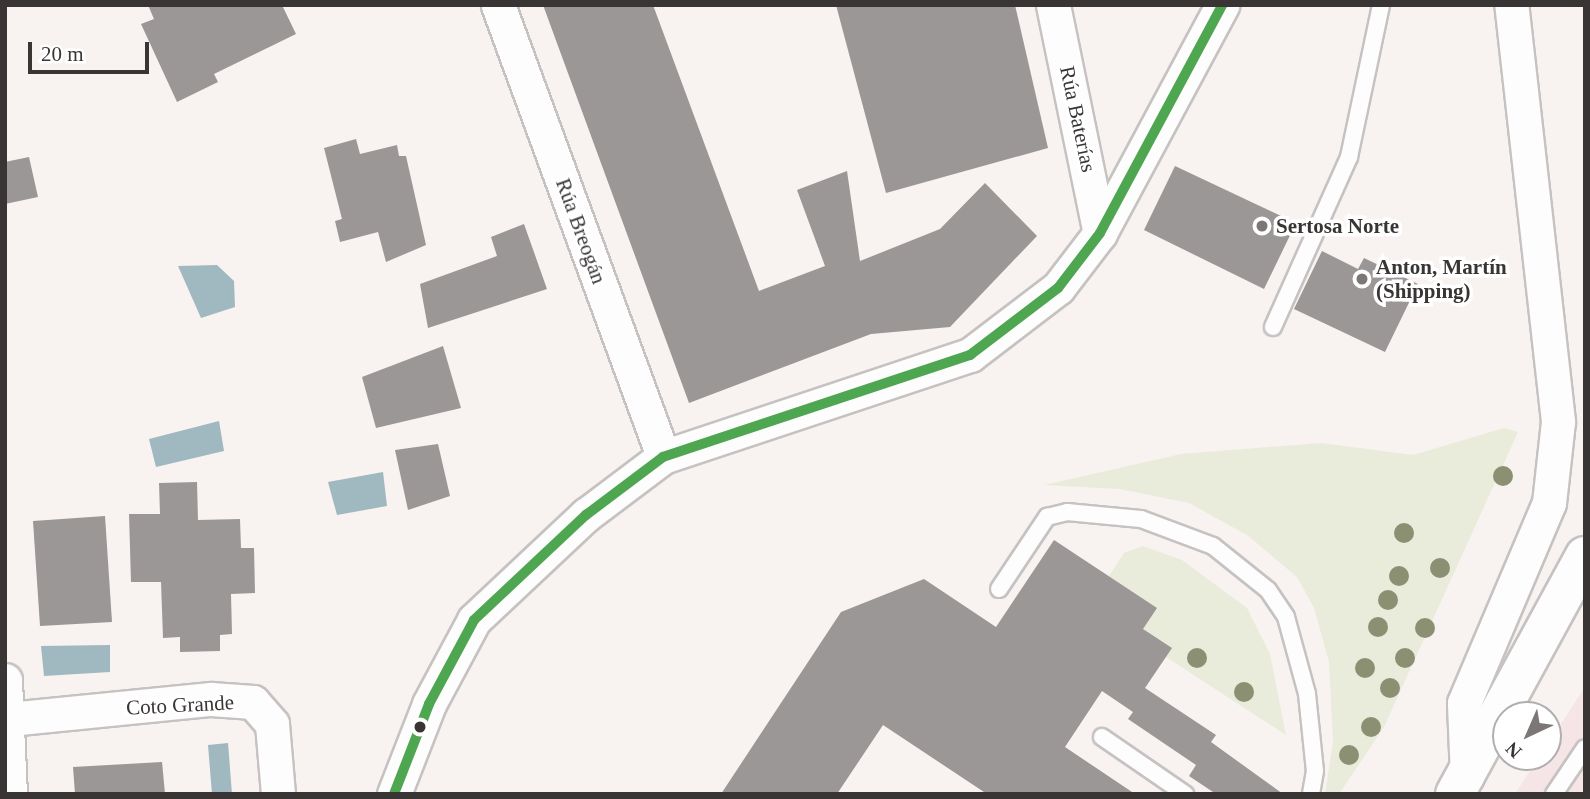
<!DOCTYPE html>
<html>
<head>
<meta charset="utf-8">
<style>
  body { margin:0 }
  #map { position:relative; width:1590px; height:799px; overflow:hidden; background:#f8f2f0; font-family:Georgia,serif }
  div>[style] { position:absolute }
  .industrial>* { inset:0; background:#f6e5e7 }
  .green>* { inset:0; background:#e9ecdb }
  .water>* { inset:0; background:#a0b8bf }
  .building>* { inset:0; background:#9b9796 }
  .roads { filter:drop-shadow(2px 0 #c6c2c1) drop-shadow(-2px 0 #c6c2c1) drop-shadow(0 2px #c6c2c1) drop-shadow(0 -2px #c6c2c1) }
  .lane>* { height:16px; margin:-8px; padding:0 8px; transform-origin:8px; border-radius:8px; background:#fefdfd }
  .street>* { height:33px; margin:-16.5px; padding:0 16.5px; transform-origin:16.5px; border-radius:16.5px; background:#fefdfd }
  .secondary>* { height:38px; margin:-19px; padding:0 19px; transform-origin:19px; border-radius:19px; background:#fefdfd }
  .bus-1>* { height:10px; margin:-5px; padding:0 5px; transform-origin:5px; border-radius:5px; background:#4fa651 }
  .trees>* { width:20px; height:20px; margin:-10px; border-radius:50%; background:#8c9073 }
  .dots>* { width:19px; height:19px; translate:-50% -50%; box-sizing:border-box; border:4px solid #fff; border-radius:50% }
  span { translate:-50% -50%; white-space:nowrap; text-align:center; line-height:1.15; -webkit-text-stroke:7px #fff; paint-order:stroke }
  .street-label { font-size:21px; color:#393534 }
  .poi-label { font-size:21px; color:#393534; font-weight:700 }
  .left { translate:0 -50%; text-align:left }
  .frame { position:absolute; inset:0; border:7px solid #393534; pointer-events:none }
  .north { position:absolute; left:1492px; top:701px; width:70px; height:70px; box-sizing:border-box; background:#fff; border:2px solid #b0aeae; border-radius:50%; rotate:224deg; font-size:19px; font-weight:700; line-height:28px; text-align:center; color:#393534 }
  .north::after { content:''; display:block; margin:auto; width:24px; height:32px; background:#7c7776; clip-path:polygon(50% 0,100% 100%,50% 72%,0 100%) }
  .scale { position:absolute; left:28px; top:42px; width:121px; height:32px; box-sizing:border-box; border:4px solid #393534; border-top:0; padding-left:9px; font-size:21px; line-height:24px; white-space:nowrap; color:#393534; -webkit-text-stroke:5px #fff; paint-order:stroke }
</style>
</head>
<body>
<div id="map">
  <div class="industrial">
    <div style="clip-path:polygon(1585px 687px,1585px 794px,1515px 794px,1539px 757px,1548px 757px,1548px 744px)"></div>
  </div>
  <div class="green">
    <div style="clip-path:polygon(1504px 428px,1518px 432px,1384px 727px,1339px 794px,1325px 794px,1333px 742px,1329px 662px,1314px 608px,1297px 577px,1247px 535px,1189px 503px,1120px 489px,1044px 485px,1181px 454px,1321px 443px,1413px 455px)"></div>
    <div style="clip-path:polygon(1143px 546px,1182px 560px,1247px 608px,1270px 654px,1286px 735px,1166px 657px,1143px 629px,1156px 608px,1109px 576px,1124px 553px)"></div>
  </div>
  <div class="water">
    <div style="clip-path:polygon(217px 265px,234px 281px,235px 307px,201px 318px,178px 266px)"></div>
    <div style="clip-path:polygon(219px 421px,224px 451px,156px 467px,149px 439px)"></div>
    <div style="clip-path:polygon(383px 472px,387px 506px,337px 515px,328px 482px)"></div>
    <div style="clip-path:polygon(110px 645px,110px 672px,44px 676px,41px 646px)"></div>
    <div style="clip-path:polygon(228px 743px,232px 794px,212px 794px,208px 745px)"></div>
  </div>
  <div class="building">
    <div style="clip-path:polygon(148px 5px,282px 5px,296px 34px,214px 74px,218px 82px,177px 102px,141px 24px,154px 19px)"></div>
    <div style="clip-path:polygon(543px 5px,653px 5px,759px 291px,825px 266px,797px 190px,847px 171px,860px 261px,940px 229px,985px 183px,1037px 236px,950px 327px,871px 334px,689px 403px)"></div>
    <div style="clip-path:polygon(836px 5px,1015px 5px,1048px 148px,886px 193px)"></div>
    <div style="clip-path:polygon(356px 139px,360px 154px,397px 145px,399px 156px,406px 156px,426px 245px,386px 262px,378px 232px,340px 242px,335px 221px,342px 219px,324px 148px)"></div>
    <div style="clip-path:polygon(29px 157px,38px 197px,5px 204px,5px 162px)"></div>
    <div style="clip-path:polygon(1175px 166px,1296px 223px,1264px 289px,1144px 230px)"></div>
    <div style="clip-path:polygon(524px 224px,547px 289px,428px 328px,420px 284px,497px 256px,491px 237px)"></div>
    <div style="clip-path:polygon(1322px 251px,1358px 269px,1364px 258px,1418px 284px,1385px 352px,1294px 309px)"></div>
    <div style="clip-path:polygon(443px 346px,461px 408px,376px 428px,362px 377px)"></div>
    <div style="clip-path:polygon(438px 444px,450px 496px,408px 510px,395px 450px)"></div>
    <div style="clip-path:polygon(197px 482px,198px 520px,240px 519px,241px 548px,254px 548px,255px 593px,231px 594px,232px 634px,220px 635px,220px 651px,180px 652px,180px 637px,163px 638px,161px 582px,131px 582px,129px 514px,160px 514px,159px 483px)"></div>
    <div style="clip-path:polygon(105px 516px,112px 622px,40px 626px,33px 521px)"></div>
    <div style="clip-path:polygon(1054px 540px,1157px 608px,1143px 629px,1172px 648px,1145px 688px,1216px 735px,1211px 742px,1283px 794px,1216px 794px,1189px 776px,1196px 765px,1128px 719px,1133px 712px,1102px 691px,1065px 747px,1135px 794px,987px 794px,883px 725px,837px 794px,721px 794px,841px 612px,924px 579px,996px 627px)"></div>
    <div style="clip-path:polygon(162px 762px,165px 794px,75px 794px,73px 767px)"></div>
  </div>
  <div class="roads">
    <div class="lane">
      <div style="left:1273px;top:327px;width:186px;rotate:-65.9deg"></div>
      <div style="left:1349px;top:157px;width:155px;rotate:-78.1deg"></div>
      <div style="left:999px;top:589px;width:87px;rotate:-56.3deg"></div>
      <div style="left:1047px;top:517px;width:21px;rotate:-14deg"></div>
      <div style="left:1067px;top:512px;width:74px;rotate:5.4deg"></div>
      <div style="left:1141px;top:519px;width:77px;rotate:20.6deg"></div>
      <div style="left:1213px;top:546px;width:70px;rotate:38.7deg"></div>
      <div style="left:1268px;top:590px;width:32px;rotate:56deg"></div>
      <div style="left:1286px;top:617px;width:80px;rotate:74.7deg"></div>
      <div style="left:1307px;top:694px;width:77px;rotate:84.1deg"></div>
      <div style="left:1315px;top:771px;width:23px;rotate:100deg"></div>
      <div style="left:1102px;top:737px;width:101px;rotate:34.5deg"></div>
      <div style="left:1554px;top:794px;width:55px;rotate:-56deg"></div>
    </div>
    <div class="street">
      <div style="left:498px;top:5px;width:481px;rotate:69.9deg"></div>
      <div style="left:1053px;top:5px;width:233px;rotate:78.4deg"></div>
      <div style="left:5px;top:680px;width:114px;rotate:87.5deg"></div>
      <div style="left:9px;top:719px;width:203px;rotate:-5.7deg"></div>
      <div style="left:211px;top:699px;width:42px;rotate:4.1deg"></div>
      <div style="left:253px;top:702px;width:29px;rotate:49deg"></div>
      <div style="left:272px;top:724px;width:70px;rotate:85.1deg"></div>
      <div style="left:1467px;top:776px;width:73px;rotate:-92.4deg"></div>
      <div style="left:1464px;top:703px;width:217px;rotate:-67deg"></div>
      <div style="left:1549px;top:503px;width:82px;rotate:-83.7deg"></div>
      <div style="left:1558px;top:421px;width:419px;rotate:-96.4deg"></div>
      <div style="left:394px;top:794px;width:97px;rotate:-68.7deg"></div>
      <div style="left:429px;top:704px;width:95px;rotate:-61.8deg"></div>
      <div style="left:474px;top:620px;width:154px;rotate:-43.2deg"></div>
      <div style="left:586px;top:515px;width:96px;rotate:-37deg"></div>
      <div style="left:663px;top:457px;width:324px;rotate:-18.4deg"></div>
      <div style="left:970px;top:355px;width:111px;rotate:-37.3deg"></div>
      <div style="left:1058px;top:288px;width:69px;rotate:-52.6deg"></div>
      <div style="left:1100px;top:233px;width:259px;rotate:-61.8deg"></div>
    </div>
    <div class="secondary">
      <div style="left:1455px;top:794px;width:271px;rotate:-61.4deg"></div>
    </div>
  </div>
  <div class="bus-1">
    <div style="left:394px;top:794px;width:97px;rotate:-68.7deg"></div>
    <div style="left:429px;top:704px;width:95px;rotate:-61.8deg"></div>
    <div style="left:474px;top:620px;width:154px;rotate:-43.2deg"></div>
    <div style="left:586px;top:515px;width:96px;rotate:-37deg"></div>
    <div style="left:663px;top:457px;width:324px;rotate:-18.4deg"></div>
    <div style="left:970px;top:355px;width:111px;rotate:-37.3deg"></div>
    <div style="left:1058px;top:288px;width:69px;rotate:-52.6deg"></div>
    <div style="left:1100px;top:233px;width:259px;rotate:-61.8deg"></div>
  </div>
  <div class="trees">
    <div style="left:1503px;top:476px"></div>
    <div style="left:1404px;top:533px"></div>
    <div style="left:1440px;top:568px"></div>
    <div style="left:1399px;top:576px"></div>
    <div style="left:1388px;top:600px"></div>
    <div style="left:1378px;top:627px"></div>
    <div style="left:1425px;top:628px"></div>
    <div style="left:1197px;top:658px"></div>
    <div style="left:1405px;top:658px"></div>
    <div style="left:1365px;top:668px"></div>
    <div style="left:1390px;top:688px"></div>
    <div style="left:1244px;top:692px"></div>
    <div style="left:1371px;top:727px"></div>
    <div style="left:1349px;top:755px"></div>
  </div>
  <div class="dots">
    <div style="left:1262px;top:226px;background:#7c7776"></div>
    <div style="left:1362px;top:279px;background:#7c7776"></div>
    <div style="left:420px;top:727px;background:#393534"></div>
  </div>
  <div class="street-label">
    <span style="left:1078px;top:119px;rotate:78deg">Rúa Baterías</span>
    <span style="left:581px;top:231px;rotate:70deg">Rúa Breogán</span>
    <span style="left:180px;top:705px;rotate:-3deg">Coto Grande</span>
  </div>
  <div class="poi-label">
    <span class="left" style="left:1276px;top:226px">Sertosa Norte</span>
    <span class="left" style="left:1376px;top:279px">Anton, Martín<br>(Shipping)</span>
  </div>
  <div class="frame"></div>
  <div class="north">N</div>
  <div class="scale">20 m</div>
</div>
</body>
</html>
